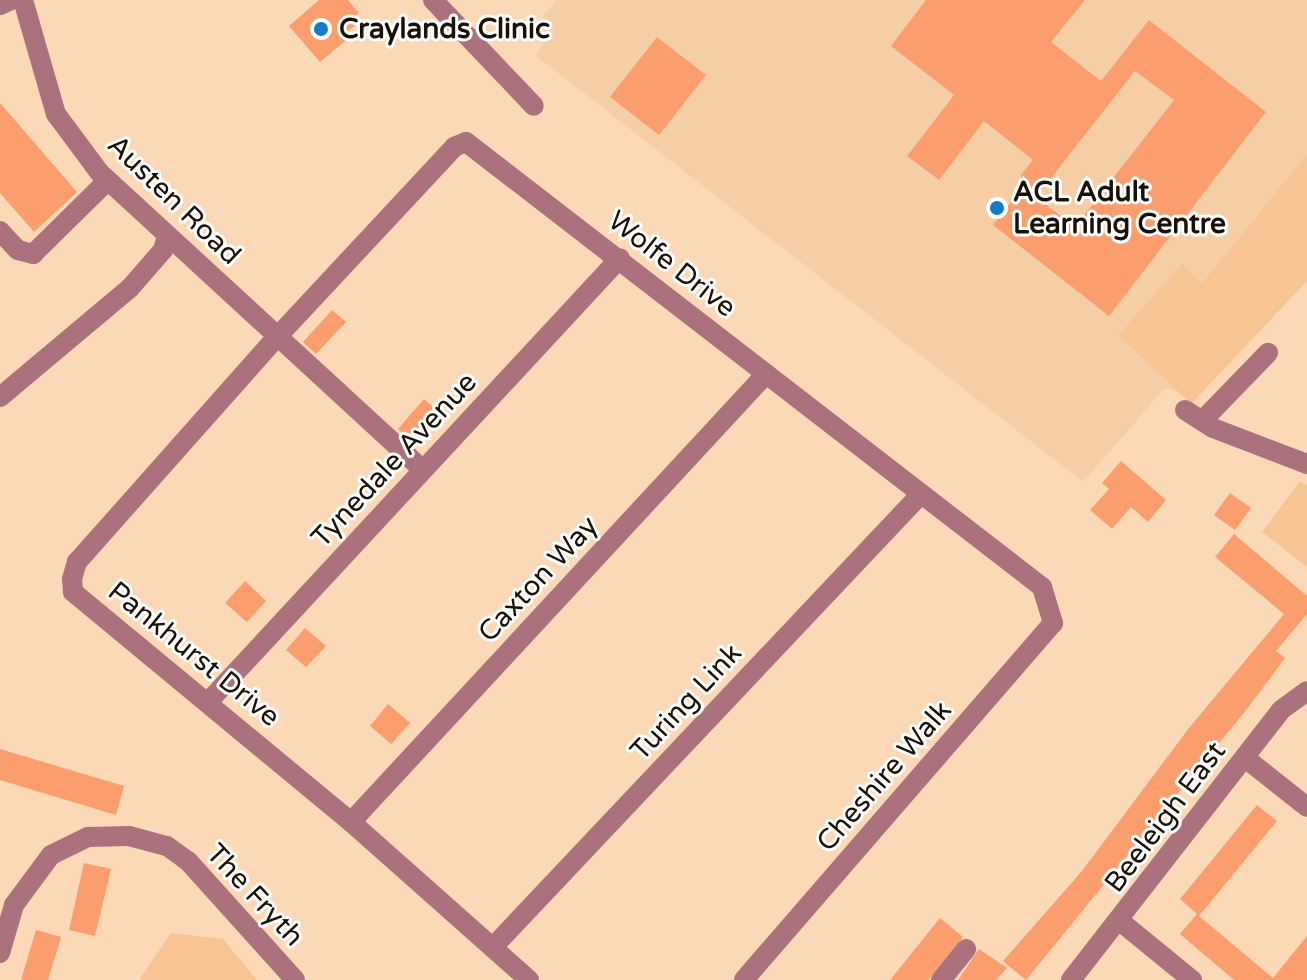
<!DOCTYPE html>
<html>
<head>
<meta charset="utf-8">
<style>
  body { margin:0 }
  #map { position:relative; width:1307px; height:980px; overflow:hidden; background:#fbd9b7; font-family:"Varela Round",sans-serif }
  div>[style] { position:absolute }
  .built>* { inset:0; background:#f6cea6 }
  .green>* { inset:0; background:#f6c593 }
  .building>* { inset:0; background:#fb9d6d }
  .street>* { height:20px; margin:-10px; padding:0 10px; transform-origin:10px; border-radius:10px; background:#ab727d }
  .dots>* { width:22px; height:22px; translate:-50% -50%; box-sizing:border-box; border:4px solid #fff; border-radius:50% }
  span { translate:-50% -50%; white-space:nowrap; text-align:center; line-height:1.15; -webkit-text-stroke:6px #fff; paint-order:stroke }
  .poi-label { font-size:28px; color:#1b1005; font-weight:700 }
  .left { translate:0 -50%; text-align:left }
  .street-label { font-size:28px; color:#1b1005 }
</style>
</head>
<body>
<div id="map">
  <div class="built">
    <div style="clip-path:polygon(556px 0,1307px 0,1307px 154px,1202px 283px,1182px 263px,1119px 334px,1177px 391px,1164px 389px,1083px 482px,535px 55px,553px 32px,540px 21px)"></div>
  </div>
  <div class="green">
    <div style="clip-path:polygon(1307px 154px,1307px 281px,1191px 404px,1118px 335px,1182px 263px,1202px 283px)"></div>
    <div style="clip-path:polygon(1300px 481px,1307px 485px,1307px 567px,1262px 532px)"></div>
    <div style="clip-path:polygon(171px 933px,223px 939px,257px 980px,139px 980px)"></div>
  </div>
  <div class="building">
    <div style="clip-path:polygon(319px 0,348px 0,359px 13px,354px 17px,359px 22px,348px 31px,352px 35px,320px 62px,289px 26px)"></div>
    <div style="clip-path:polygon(evenodd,926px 0,1085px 0,1051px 42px,1101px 81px,1149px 20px,1266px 112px,1109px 316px,993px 225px,1022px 188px,1021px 175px,1033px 160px,984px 121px,939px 180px,907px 156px,954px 95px,891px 46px,926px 0,1135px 71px,1174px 100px,1075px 227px,1036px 197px,1135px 71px)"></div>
    <div style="clip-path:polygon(657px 37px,706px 75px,659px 135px,610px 97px)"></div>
    <div style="clip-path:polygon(0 103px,77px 192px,34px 232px,0 193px)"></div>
    <div style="clip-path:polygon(332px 310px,346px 322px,316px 354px,303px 342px)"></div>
    <div style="clip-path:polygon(424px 399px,438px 411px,411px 441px,398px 429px)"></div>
    <div style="clip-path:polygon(1121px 461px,1166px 500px,1148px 522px,1131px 507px,1112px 529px,1090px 510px,1109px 489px,1102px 483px)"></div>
    <div style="clip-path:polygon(1230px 493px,1251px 508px,1235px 530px,1214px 515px)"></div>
    <div style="clip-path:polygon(1234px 534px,1307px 596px,1307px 614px,1276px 651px,1285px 658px,1247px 709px,1026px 980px,1003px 961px,1082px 871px,1189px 728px,1284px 614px,1215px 557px)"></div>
    <div style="clip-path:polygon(245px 581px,266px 601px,247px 622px,225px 603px)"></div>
    <div style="clip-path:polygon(305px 628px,326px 646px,306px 667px,286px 650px)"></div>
    <div style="clip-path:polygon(388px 704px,410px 723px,391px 744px,370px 726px)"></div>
    <div style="clip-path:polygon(0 749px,124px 786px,116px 815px,0 780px)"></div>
    <div style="clip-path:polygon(1257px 805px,1277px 821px,1199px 916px,1273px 978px,1307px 936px,1307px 980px,1234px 980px,1180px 934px,1197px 914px,1180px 899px)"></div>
    <div style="clip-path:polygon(84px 863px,111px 869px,95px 936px,69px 930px)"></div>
    <div style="clip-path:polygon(940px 918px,963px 937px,928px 980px,890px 980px)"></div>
    <div style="clip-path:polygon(36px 930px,61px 937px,48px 980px,21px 980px)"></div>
    <div style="clip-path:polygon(979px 949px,1007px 968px,996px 980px,958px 980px)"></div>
  </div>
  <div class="street">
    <div style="left:23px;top:0;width:119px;rotate:73.9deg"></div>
    <div style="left:56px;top:114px;width:72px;rotate:53.4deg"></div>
    <div style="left:99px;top:172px;width:440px;rotate:42.6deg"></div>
    <div style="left:433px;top:0;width:146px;rotate:46.4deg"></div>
    <div style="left:0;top:5px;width:12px;rotate:-24deg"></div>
    <div style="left:0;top:231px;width:26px;rotate:47deg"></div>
    <div style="left:18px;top:250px;width:16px;rotate:15deg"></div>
    <div style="left:33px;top:254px;width:105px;rotate:-44.6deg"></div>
    <div style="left:0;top:397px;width:170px;rotate:-40deg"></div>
    <div style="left:130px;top:288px;width:50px;rotate:-49deg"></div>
    <div style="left:163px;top:250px;width:15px;rotate:-74deg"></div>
    <div style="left:1185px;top:410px;width:33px;rotate:33deg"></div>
    <div style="left:1213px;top:428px;width:101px;rotate:21deg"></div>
    <div style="left:1202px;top:421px;width:95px;rotate:-45.9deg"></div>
    <div style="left:209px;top:701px;width:604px;rotate:-47.15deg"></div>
    <div style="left:1245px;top:758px;width:79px;rotate:38.3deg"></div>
    <div style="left:351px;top:822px;width:611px;rotate:-47.19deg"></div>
    <div style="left:1121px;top:922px;width:92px;rotate:39.2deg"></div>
    <div style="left:493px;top:947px;width:622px;rotate:-46.63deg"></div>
    <div style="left:0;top:953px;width:50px;rotate:-73.7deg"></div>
    <div style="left:14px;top:905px;width:62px;rotate:-53.5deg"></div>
    <div style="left:51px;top:855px;width:41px;rotate:-25.9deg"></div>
    <div style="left:88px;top:837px;width:41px;rotate:-1.4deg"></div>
    <div style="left:129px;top:836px;width:39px;rotate:15deg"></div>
    <div style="left:167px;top:846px;width:26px;rotate:36deg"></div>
    <div style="left:188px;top:861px;width:160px;rotate:48deg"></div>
    <div style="left:529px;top:980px;width:238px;rotate:-138.4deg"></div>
    <div style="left:351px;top:822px;width:361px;rotate:-140.4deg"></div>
    <div style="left:73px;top:592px;width:13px;rotate:-94deg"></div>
    <div style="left:72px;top:579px;width:18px;rotate:-74deg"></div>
    <div style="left:77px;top:562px;width:302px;rotate:-48.4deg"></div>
    <div style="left:278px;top:336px;width:258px;rotate:-47deg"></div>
    <div style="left:454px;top:147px;width:13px;rotate:-23deg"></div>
    <div style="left:466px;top:142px;width:728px;rotate:37.69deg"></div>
    <div style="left:1042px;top:587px;width:38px;rotate:73deg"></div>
    <div style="left:1053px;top:623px;width:472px;rotate:130.9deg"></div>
    <div style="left:941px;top:980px;width:40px;rotate:-51deg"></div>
    <div style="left:1071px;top:980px;width:342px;rotate:-52.1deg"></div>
    <div style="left:1281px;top:710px;width:32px;rotate:-36deg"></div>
  </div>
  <div class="dots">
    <div style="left:321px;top:29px;background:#127cc6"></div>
    <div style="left:997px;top:208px;background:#127cc6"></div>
  </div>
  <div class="poi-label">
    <span class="left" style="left:339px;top:29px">Craylands Clinic</span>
    <span class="left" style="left:1013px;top:208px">ACL Adult<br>Learning Centre</span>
  </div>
  <div class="street-label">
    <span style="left:174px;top:200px;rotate:44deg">Austen Road</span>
    <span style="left:672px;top:264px;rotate:38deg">Wolfe Drive</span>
    <span style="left:394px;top:460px;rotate:-47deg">Tynedale Avenue</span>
    <span style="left:538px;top:579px;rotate:-47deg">Caxton Way</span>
    <span style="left:194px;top:654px;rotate:39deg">Pankhurst Drive</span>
    <span style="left:686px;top:702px;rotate:-47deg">Turing Link</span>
    <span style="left:884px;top:776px;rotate:-49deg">Cheshire Walk</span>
    <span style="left:1165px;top:817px;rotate:-53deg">Beeleigh East</span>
    <span style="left:255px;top:895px;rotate:47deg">The Fryth</span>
  </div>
</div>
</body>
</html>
